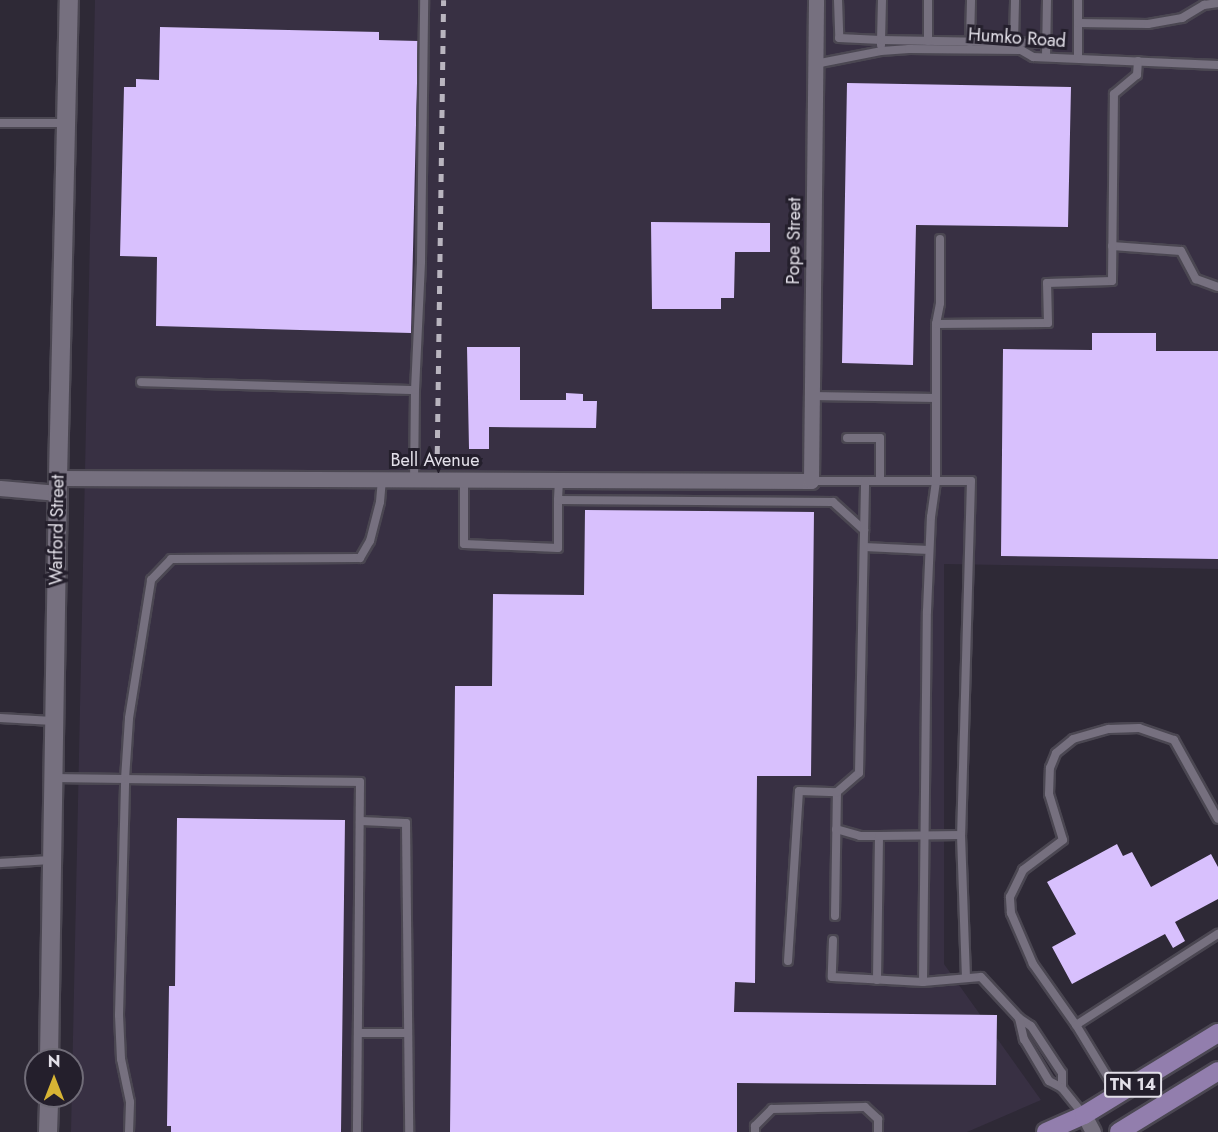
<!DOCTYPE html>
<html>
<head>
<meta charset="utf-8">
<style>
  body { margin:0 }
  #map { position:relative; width:1218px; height:1132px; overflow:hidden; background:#2e2936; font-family:Jost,sans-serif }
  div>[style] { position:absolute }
  .built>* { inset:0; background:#383043 }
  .building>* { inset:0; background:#d8c0fd }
  .roads { filter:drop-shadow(2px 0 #4b4752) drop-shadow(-2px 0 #4b4752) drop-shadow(0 2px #4b4752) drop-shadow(0 -2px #4b4752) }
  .service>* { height:8px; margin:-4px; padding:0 4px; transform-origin:4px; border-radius:4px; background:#76707f }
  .minor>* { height:15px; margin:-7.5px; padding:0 7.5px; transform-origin:7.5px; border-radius:7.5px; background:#76707f }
  .secondary>* { height:18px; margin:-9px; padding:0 9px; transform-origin:9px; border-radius:9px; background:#76707f }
  .primary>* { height:18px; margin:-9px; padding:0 9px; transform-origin:9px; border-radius:9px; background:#927ead }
  .rail>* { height:4.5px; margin-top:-2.25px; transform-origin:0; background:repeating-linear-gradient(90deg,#b9b5bf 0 8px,transparent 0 16px) }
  span { translate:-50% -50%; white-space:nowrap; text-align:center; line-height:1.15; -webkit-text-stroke:6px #241f2c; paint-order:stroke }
  .shield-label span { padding:2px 4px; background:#241f2c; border:2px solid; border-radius:4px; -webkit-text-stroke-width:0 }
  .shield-label { font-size:16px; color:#e3e0e9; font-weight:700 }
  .street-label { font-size:18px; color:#e3e0e9 }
  .north { position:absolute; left:24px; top:1048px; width:60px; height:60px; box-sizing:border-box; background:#241f2c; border:2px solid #706c78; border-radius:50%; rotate:0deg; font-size:16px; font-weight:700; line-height:24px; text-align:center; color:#e3e0e9 }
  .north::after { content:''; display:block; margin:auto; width:21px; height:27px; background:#d7b434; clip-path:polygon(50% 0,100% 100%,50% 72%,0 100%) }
</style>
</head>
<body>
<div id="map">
  <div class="built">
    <div style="clip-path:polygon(95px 0,1218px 0,1218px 569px,944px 564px,944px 964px,1041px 1100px,967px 1132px,71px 1132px)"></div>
  </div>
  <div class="building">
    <div style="clip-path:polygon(160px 27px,379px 32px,379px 40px,418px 41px,411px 333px,156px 326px,157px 257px,120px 256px,124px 87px,136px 87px,136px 79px,159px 80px)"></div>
    <div style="clip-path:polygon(847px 83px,1071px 87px,1068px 227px,916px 225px,913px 365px,842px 363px)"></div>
    <div style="clip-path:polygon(651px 222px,770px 223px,770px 252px,735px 252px,734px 298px,721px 298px,721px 309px,652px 309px)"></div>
    <div style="clip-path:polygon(1092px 333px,1156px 333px,1156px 351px,1218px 351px,1218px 559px,1001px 556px,1003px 349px,1092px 350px)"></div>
    <div style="clip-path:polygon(467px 347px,520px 347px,520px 400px,566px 400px,566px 393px,583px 394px,583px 401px,597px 401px,596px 428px,489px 427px,489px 449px,469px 449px)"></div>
    <div style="clip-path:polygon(585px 510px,814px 512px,811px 776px,757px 776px,755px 983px,735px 982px,734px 1012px,997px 1015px,996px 1085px,737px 1083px,737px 1132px,450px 1132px,455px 686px,492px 686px,493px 594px,584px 595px)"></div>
    <div style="clip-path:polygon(177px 818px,345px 820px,341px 1132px,171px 1132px,171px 1126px,167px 1126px,169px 986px,175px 986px)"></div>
    <div style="clip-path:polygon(1117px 844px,1123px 856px,1132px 852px,1151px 887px,1211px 854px,1218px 867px,1218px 899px,1175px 922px,1185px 941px,1173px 948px,1165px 934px,1072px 984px,1052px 947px,1076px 934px,1047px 882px)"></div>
  </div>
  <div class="roads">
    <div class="service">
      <div style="left:838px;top:0;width:38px;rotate:88deg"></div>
      <div style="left:839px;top:38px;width:42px;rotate:2.7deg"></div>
      <div style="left:881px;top:40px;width:5px;rotate:90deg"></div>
      <div style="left:882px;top:0;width:40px;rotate:91.4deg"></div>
      <div style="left:881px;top:40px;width:165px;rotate:1deg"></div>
      <div style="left:928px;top:0;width:41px;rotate:90deg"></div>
      <div style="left:1078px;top:0;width:57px;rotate:90deg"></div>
      <div style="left:1078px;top:23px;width:70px;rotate:0.8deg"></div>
      <div style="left:1148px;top:24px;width:35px;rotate:-10deg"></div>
      <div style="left:1182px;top:18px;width:26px;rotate:-31deg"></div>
      <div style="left:1204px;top:5px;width:14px;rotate:-8deg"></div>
      <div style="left:970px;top:42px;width:42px;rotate:-88.6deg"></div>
      <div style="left:1014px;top:42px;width:42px;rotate:-88.6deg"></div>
      <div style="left:1046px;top:57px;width:57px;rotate:-89deg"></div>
      <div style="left:815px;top:64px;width:67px;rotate:-11.1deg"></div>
      <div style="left:881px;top:51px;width:28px;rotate:-4deg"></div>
      <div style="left:909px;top:49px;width:112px;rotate:0.5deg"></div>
      <div style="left:1021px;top:50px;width:14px;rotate:30deg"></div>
      <div style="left:1033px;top:57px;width:185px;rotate:2.5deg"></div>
      <div style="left:0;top:123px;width:65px"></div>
      <div style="left:1112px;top:246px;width:69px;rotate:4.1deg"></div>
      <div style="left:1181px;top:251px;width:32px;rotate:62deg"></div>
      <div style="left:1196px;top:279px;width:23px;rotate:20deg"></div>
      <div style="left:936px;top:324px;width:112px;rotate:-0.5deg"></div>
      <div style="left:1048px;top:323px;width:40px;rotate:-91.4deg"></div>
      <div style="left:1047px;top:283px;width:65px;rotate:-1.8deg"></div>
      <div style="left:1112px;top:281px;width:187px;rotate:-89.4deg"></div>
      <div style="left:1114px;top:94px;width:30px;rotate:-40deg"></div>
      <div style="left:1137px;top:75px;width:14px;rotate:-86deg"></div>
      <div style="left:141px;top:382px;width:274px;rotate:1.7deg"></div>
      <div style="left:415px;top:390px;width:89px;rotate:90.6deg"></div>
      <div style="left:415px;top:390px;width:129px;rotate:-87.3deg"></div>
      <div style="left:421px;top:261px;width:261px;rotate:-89.3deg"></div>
      <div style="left:812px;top:396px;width:124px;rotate:0.9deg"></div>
      <div style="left:847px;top:438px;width:33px"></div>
      <div style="left:880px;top:438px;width:43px;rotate:90deg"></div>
      <div style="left:464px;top:480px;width:64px;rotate:90deg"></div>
      <div style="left:464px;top:544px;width:94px;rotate:2.4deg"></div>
      <div style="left:558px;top:548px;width:48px;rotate:-90deg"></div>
      <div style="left:559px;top:480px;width:20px;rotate:93deg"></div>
      <div style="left:558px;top:500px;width:275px;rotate:0.4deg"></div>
      <div style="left:833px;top:502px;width:42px;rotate:42.1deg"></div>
      <div style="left:811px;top:481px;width:160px"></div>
      <div style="left:971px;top:481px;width:354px;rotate:91.6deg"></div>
      <div style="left:961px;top:835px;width:143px;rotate:88deg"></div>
      <div style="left:864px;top:547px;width:65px;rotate:2.6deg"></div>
      <div style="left:0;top:718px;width:53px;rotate:3.2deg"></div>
      <div style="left:53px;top:778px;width:72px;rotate:0.8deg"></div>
      <div style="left:125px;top:779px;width:61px;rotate:-86.2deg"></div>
      <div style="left:129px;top:718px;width:140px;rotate:-80.9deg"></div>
      <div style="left:151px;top:580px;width:29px;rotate:-46deg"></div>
      <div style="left:171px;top:559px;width:189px;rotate:-0.3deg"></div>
      <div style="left:360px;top:558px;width:20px;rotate:-60deg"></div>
      <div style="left:370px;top:541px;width:40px;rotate:-75.6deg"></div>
      <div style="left:380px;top:502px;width:23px;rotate:-85deg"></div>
      <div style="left:360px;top:821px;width:46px;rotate:2.5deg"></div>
      <div style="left:406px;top:823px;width:309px;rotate:89.4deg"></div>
      <div style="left:836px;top:829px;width:25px;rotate:16deg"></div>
      <div style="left:860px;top:836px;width:19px"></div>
      <div style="left:0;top:863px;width:51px;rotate:-3.4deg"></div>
      <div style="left:835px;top:916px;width:124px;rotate:-89.1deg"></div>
      <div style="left:833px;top:940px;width:37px;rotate:92deg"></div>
      <div style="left:832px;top:977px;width:91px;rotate:3.1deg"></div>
      <div style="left:923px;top:982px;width:58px;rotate:-4.9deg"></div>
      <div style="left:981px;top:977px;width:56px;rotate:47.2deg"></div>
      <div style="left:1019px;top:1018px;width:14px;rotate:34deg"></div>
      <div style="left:1031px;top:1026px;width:56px;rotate:56.6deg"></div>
      <div style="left:1062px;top:1073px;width:15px;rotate:90deg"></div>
      <div style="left:788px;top:961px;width:170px;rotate:-86.3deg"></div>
      <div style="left:799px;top:791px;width:38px;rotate:2deg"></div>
      <div style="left:837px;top:792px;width:29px;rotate:-41deg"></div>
      <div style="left:859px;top:773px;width:292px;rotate:-88.8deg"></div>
      <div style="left:877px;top:980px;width:144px;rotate:-89.2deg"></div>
      <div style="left:879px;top:836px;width:82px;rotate:-0.7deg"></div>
      <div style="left:923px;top:982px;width:371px;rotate:-89.4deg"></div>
      <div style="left:927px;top:611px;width:94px;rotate:-87.6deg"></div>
      <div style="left:931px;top:517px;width:36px;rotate:-82deg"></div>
      <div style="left:936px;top:481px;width:157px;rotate:-90deg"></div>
      <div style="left:936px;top:324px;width:21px;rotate:-79deg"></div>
      <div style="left:940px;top:303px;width:64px;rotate:-90deg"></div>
      <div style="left:1019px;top:1018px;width:22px;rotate:77deg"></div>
      <div style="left:1024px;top:1039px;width:49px;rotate:59.2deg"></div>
      <div style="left:1049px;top:1081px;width:15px;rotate:28deg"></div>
      <div style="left:1062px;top:1088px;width:33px;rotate:51deg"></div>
      <div style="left:1076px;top:1025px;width:75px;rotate:-125.2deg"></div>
      <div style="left:1033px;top:964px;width:56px;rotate:-113.3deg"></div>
      <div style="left:1011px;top:913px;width:16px;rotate:-94deg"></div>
      <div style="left:1010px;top:897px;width:30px;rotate:-64deg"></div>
      <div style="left:1023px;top:870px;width:50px;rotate:-36.9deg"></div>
      <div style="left:1063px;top:840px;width:48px;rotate:-106.9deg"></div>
      <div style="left:1049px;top:794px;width:26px;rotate:-88deg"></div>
      <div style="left:1050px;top:768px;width:16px;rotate:-68deg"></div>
      <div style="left:1056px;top:753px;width:22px;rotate:-39deg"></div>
      <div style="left:1073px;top:739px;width:37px;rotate:-16deg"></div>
      <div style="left:1109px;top:729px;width:30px;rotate:-2deg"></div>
      <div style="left:1139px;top:728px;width:37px;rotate:19deg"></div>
      <div style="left:1174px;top:740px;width:90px;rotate:60.9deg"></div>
      <div style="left:358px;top:1033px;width:50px"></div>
      <div style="left:1118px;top:1094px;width:81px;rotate:-121.3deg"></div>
      <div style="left:1076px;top:1025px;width:169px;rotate:-32.7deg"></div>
      <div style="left:129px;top:1132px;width:30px;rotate:-88deg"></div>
      <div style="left:130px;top:1102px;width:44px;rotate:-101.8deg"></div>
      <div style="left:121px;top:1059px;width:44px;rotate:-92.6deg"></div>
      <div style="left:119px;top:1015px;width:236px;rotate:-88.5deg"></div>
      <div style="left:125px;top:779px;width:235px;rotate:0.7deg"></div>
      <div style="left:360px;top:782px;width:350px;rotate:90.5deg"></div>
      <div style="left:755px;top:1132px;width:6px;rotate:-90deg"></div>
      <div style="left:755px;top:1126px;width:24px;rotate:-45deg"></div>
      <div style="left:772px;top:1109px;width:93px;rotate:-1.2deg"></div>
      <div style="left:865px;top:1107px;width:18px;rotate:43deg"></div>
      <div style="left:878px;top:1119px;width:13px;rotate:90deg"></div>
    </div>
    <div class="minor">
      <div style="left:58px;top:478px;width:753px;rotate:0.23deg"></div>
      <div style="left:811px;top:481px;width:481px;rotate:-89.4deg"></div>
      <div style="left:0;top:488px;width:58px;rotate:4.9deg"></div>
      <div style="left:1084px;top:1115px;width:19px;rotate:62deg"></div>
    </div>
    <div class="secondary">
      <div style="left:49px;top:1060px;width:582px;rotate:-89.11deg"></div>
      <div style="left:58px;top:478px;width:478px;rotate:-88.7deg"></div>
      <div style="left:48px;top:1132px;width:36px;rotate:-88deg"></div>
    </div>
    <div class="primary">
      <div style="left:1046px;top:1132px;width:42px;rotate:-24.1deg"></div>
      <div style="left:1084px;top:1115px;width:157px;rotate:-31.5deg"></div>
      <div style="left:1119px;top:1132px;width:116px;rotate:-31.6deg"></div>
    </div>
  </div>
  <div class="rail">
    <div style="left:437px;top:454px;width:454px;rotate:-89.2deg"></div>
  </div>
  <div class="shield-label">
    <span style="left:1133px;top:1085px">TN 14</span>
  </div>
  <div class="street-label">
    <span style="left:1017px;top:38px;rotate:4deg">Humko Road</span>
    <span style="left:794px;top:241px;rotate:-89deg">Pope Street</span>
    <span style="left:435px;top:460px">Bell Avenue</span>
    <span style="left:57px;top:530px;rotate:-89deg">Warford Street</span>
  </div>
  <div class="north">N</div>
</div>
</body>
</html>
